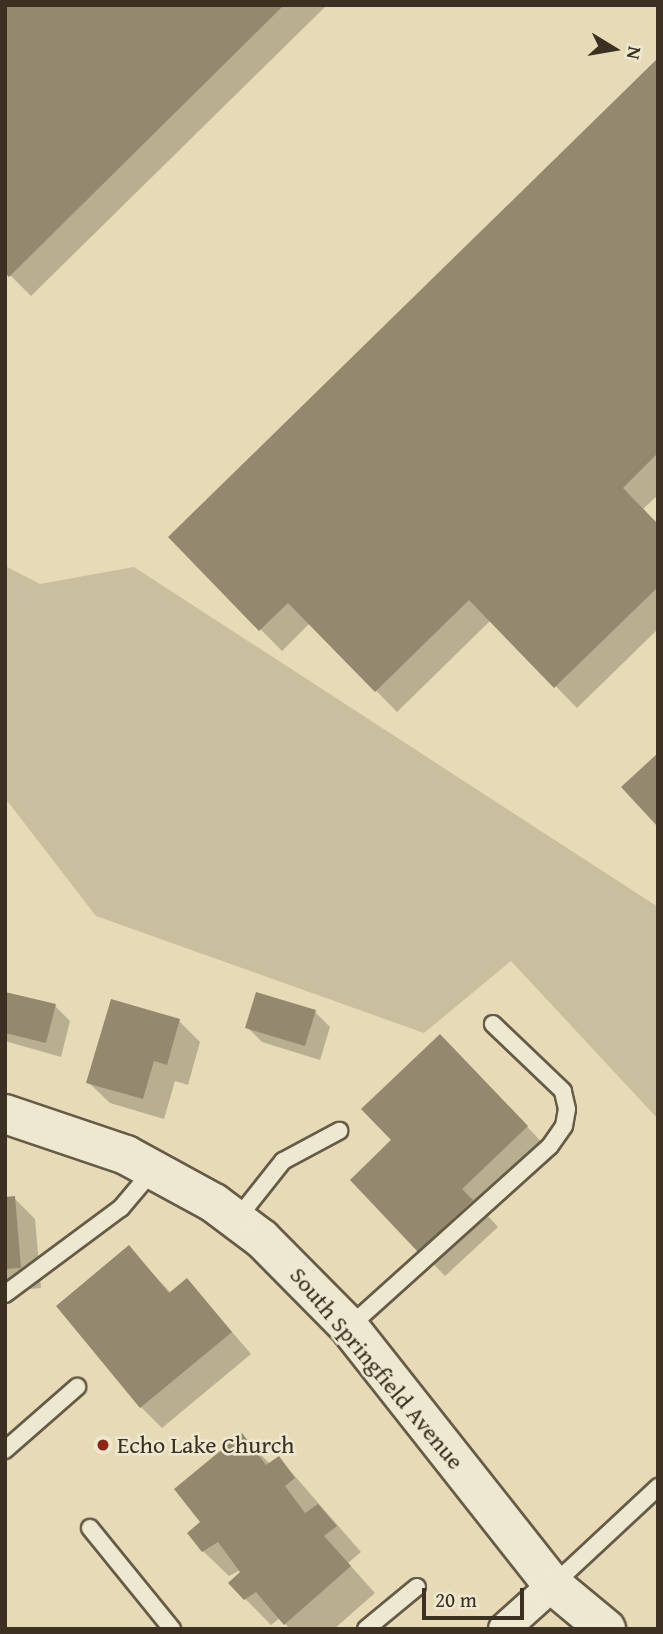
<!DOCTYPE html>
<html>
<head>
<meta charset="utf-8">
<style>
  body { margin:0 }
  #map { position:relative; width:663px; height:1634px; overflow:hidden; background:#e6dbb6; font-family:"Gentium Book Plus",serif }
  div>[style] { position:absolute }
  .green>* { inset:0; background:#c9be9d }
  .shadow>* { inset:0; background:#0003 }
  .building>* { inset:0; background:#94896f }
  .roads { filter:drop-shadow(2px 0 #665b47) drop-shadow(-2px 0 #665b47) drop-shadow(0 2px #665b47) drop-shadow(0 -2px #665b47) }
  .service>* { height:16px; margin:-8px; padding:0 8px; transform-origin:8px; border-radius:8px; background:#efe8d0 }
  .minor>* { height:30px; margin:-15px; padding:0 15px; transform-origin:15px; border-radius:15px; background:#efe8d0 }
  .secondary>* { height:38px; margin:-19px; padding:0 19px; transform-origin:19px; border-radius:19px; background:#efe8d0 }
  .dots>* { width:19px; height:19px; translate:-50% -50%; box-sizing:border-box; border:4px solid #efe8d0; border-radius:50% }
  span { translate:-50% -50%; white-space:nowrap; text-align:center; line-height:1.15; -webkit-text-stroke:5px #efe8d0; paint-order:stroke }
  .street-label { font-size:24px; color:#3c3022 }
  .poi-label { font-size:24px; color:#3c3022 }
  .left { translate:0 -50%; text-align:left }
  .frame { position:absolute; inset:0; border:7px solid #3c3022; pointer-events:none }
  .north { position:absolute; left:579px; top:14px; width:70px; height:70px; -webkit-text-stroke:5px #efe8d0; paint-order:stroke; rotate:101deg; font-size:19px; font-weight:700; line-height:28px; text-align:center; color:#3c3022 }
  .north::after { content:''; display:block; margin:auto; width:24px; height:32px; background:#3c3022; clip-path:polygon(50% 0,100% 100%,50% 72%,0 100%) }
  .scale { position:absolute; left:422px; top:1588px; width:102px; height:32px; box-sizing:border-box; border:4px solid #3c3022; border-top:0; padding-left:9px; font-size:21px; line-height:24px; white-space:nowrap; color:#3c3022; -webkit-text-stroke:5px #efe8d0; paint-order:stroke }
</style>
</head>
<body>
<div id="map">
  <div class="green">
    <div style="clip-path:polygon(5px 566px,40px 584px,134px 567px,658px 907px,658px 1119px,511px 961px,424px 1033px,96px 916px,5px 798px)"></div>
  </div>
  <div class="shadow">
    <div style="clip-path:polygon(5px 5px,327px 5px,31px 296px,5px 270px)"></div>
    <div style="clip-path:polygon(658px 60px,658px 495px,642px 510px,658px 526px,658px 629px,577px 708px,491px 620px,397px 712px,310px 623px,282px 651px,170px 537px)"></div>
    <div style="clip-path:polygon(5px 994px,55px 1006px,70px 1021px,61px 1057px,5px 1041px)"></div>
    <div style="clip-path:polygon(315px 1012px,330px 1027px,320px 1060px,262px 1042px,247px 1027px)"></div>
    <div style="clip-path:polygon(179px 1021px,200px 1042px,188px 1085px,175px 1081px,164px 1119px,110px 1103px,88px 1082px)"></div>
    <div style="clip-path:polygon(466px 1062px,552px 1153px,487px 1215px,498px 1227px,445px 1276px,352px 1180px)"></div>
    <div style="clip-path:polygon(14px 1198px,35px 1219px,41px 1288px,5px 1291px,5px 1199px)"></div>
    <div style="clip-path:polygon(129px 1248px,171px 1293px,187px 1280px,251px 1354px,162px 1428px,141px 1407px)"></div>
    <div style="clip-path:polygon(242px 1435px,270px 1464px,279px 1458px,361px 1552px,348px 1563px,375px 1593px,334px 1629px,290px 1629px,280px 1618px,271px 1625px,230px 1583px,246px 1567px,229px 1576px,203px 1551px,203px 1522px)"></div>
  </div>
  <div class="building">
    <div style="clip-path:polygon(5px 5px,284px 5px,9px 277px,5px 273px)"></div>
    <div style="clip-path:polygon(658px 58px,658px 453px,623px 488px,658px 524px,658px 587px,554px 688px,469px 600px,375px 692px,288px 603px,259px 631px,168px 537px)"></div>
    <div style="clip-path:polygon(658px 753px,658px 827px,621px 787px)"></div>
    <div style="clip-path:polygon(5px 992px,56px 1004px,46px 1043px,5px 1033px)"></div>
    <div style="clip-path:polygon(256px 992px,316px 1010px,305px 1046px,245px 1028px)"></div>
    <div style="clip-path:polygon(111px 999px,180px 1019px,167px 1065px,154px 1061px,143px 1099px,86px 1083px)"></div>
    <div style="clip-path:polygon(440px 1034px,528px 1126px,462px 1189px,473px 1200px,418px 1252px,350px 1180px,391px 1140px,361px 1109px)"></div>
    <div style="clip-path:polygon(15px 1196px,21px 1268px,5px 1269px,5px 1197px)"></div>
    <div style="clip-path:polygon(129px 1245px,169px 1293px,187px 1278px,232px 1332px,140px 1408px,56px 1306px)"></div>
    <div style="clip-path:polygon(242px 1433px,266px 1465px,279px 1456px,295px 1478px,285px 1486px,305px 1513px,318px 1504px,337px 1526px,324px 1536px,351px 1566px,284px 1625px,256px 1592px,244px 1600px,228px 1583px,240px 1572px,218px 1542px,202px 1552px,187px 1533px,200px 1522px,174px 1489px)"></div>
  </div>
  <div class="roads">
    <div class="service">
      <div style="left:237px;top:1219px;width:74px;rotate:-51.6deg"></div>
      <div style="left:283px;top:1161px;width:64px;rotate:-28.2deg"></div>
      <div style="left:5px;top:1294px;width:144px;rotate:-36.6deg"></div>
      <div style="left:121px;top:1208px;width:50px;rotate:-49.9deg"></div>
      <div style="left:349px;top:1327px;width:270px;rotate:-42deg"></div>
      <div style="left:550px;top:1146px;width:24px;rotate:-55deg"></div>
      <div style="left:564px;top:1126px;width:17px;rotate:-80deg"></div>
      <div style="left:567px;top:1109px;width:18px;rotate:-103deg"></div>
      <div style="left:563px;top:1091px;width:97px;rotate:-136.3deg"></div>
      <div style="left:5px;top:1450px;width:96px;rotate:-41.2deg"></div>
      <div style="left:90px;top:1528px;width:130px;rotate:50.9deg"></div>
      <div style="left:553px;top:1585px;width:144px;rotate:-43deg"></div>
      <div style="left:366px;top:1629px;width:66px;rotate:-39.5deg"></div>
    </div>
    <div class="minor">
      <div style="left:504px;top:1629px;width:66px;rotate:-41.9deg"></div>
    </div>
    <div class="secondary">
      <div style="left:5px;top:1114px;width:128px;rotate:18.7deg"></div>
      <div style="left:126px;top:1155px;width:100px;rotate:28.6deg"></div>
      <div style="left:214px;top:1203px;width:60px;rotate:36.9deg"></div>
      <div style="left:262px;top:1239px;width:124px;rotate:45.3deg"></div>
      <div style="left:349px;top:1327px;width:329px;rotate:51.7deg"></div>
      <div style="left:553px;top:1585px;width:69px;rotate:39.7deg"></div>
    </div>
  </div>
  <div class="dots">
    <div style="left:103px;top:1445px;background:#8f2418"></div>
  </div>
  <div class="street-label">
    <span style="left:377px;top:1368px;rotate:50deg">South Springfield Avenue</span>
  </div>
  <div class="poi-label">
    <span class="left" style="left:117px;top:1445px">Echo Lake Church</span>
  </div>
  <div class="frame"></div>
  <div class="north">N</div>
  <div class="scale">20 m</div>
</div>
</body>
</html>
